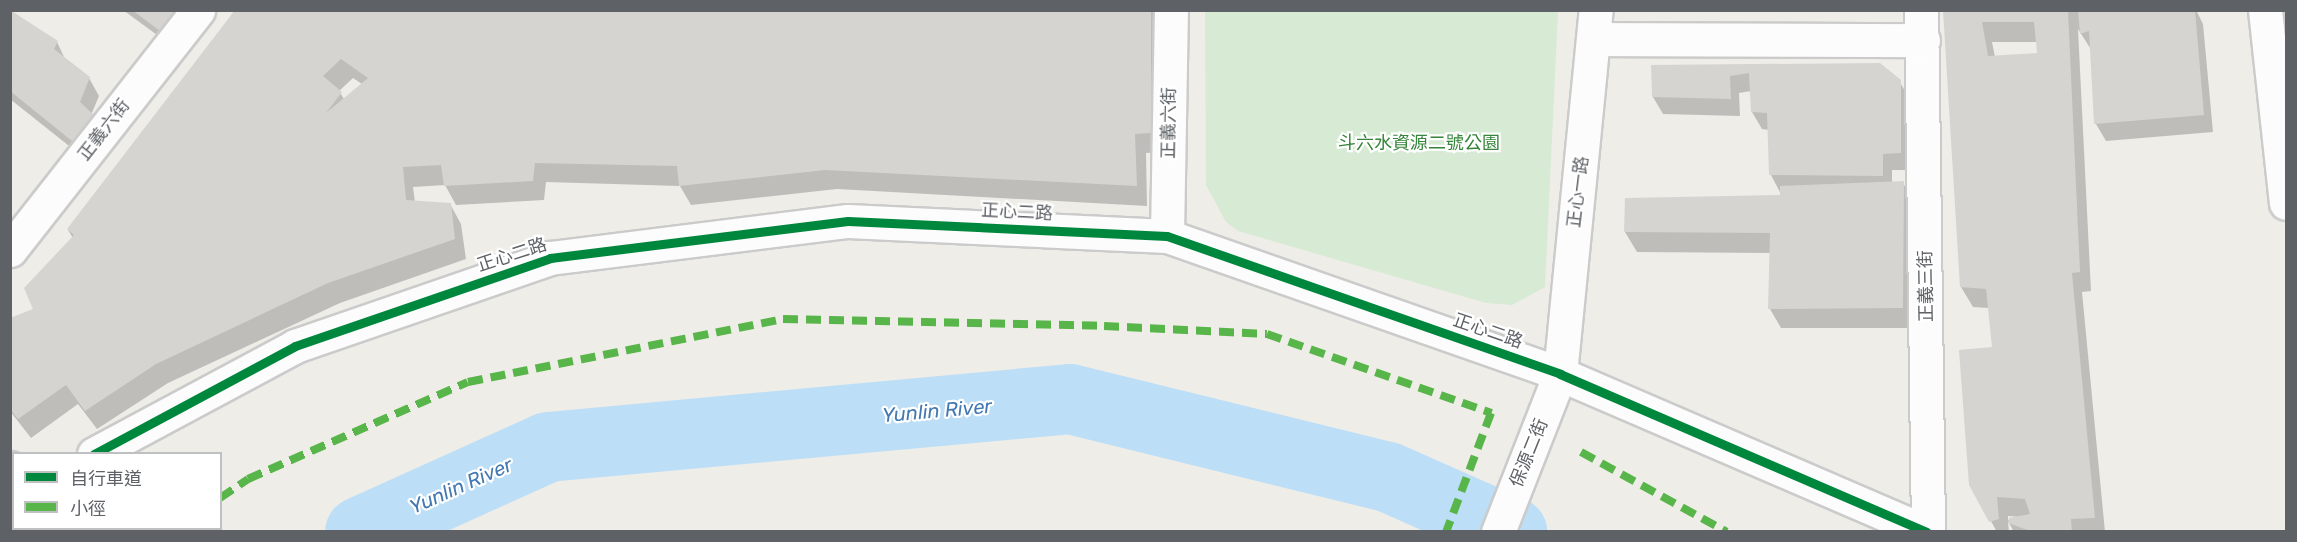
<!DOCTYPE html>
<html>
<head>
<meta charset="utf-8">
<style>
  body { margin:0 }
  #map { position:relative; width:2297px; height:542px; overflow:hidden; background:#eeede8; font-family:Rubik,"Noto Sans TC",sans-serif }
  div>[style] { position:absolute }
  .green>* { inset:0; background:#d6ead4 }
  .shadow>* { inset:0; background:#0003 }
  .river>* { height:70px; margin:-35px; padding:0 35px; transform-origin:35px; border-radius:35px; background:#bddef7 }
  .building>* { inset:0; background:#d5d4d1 }
  .roads { filter:drop-shadow(2px 0 #cacbca) drop-shadow(-2px 0 #cacbca) drop-shadow(0 2px #cacbca) drop-shadow(0 -2px #cacbca) }
  .minor>* { height:33px; margin:-16.5px; padding:0 16.5px; transform-origin:16.5px; border-radius:16.5px; background:#fcfcfc }
  .secondary>* { height:33px; margin:-16.5px; padding:0 16.5px; transform-origin:16.5px; border-radius:16.5px; background:#fcfcfc }
  .quiet>* { height:8px; margin-top:-4px; transform-origin:0; background:repeating-linear-gradient(90deg,#58b549 0 15px,transparent 0 23px) }
  .cycleway>* { height:9px; margin:-4.5px; padding:0 4.5px; transform-origin:4.5px; border-radius:4.5px; background:#00873e }
  span { translate:-50% -50%; white-space:nowrap; text-align:center; line-height:1.15; -webkit-text-stroke:4.5px #fff; paint-order:stroke }
  .street-label { font-size:18px; color:#5e6166 }
  .park-label { font-size:18px; color:#36853a }
  .water-label { font-size:20px; color:#4378b1; font-style:italic }
  .frame { position:absolute; inset:0; border:12px solid #5e6166; pointer-events:none }
  .legend { position:absolute; left:12px; top:452px; width:210px; height:78px; box-sizing:border-box; background:#fff; border:2px solid #bfc0c2; margin:0; padding:8px 10px; list-style:none; font-size:18px; color:#5e6166 }
  .legend li { display:flex; align-items:center; gap:12px; height:30px }
  .legend b { width:30px; border:2px solid #bfc0c2 }
</style>
</head>
<body>
<div id="map">
  <div class="green">
    <div style="clip-path:polygon(1205px 11px,1558px 11px,1545px 287px,1512px 305px,1486px 303px,1238px 231px,1226px 222px,1206px 185px)"></div>
  </div>
  <div class="shadow">
    <div style="clip-path:polygon(10px 10px,57px 42px,66px 61px,89px 78px,99px 96px,91px 115px,88px 161px,10px 99px)"></div>
    <div style="clip-path:polygon(123px 10px,183px 10px,168px 43px)"></div>
    <div style="clip-path:polygon(evenodd,236px 10px,1162px 10px,1161px 152px,1146px 153px,1147px 206px,837px 189px,691px 205px,680px 186px,546px 182px,544px 200px,456px 205px,445px 185px,413px 187px,415px 202px,450px 204px,461px 224px,466px 259px,340px 303px,168px 383px,97px 429px,78px 404px,31px 438px,10px 411px,10px 320px,34px 310px,73px 238px,68px 230px,236px 10px,353px 78px,362px 84px,344px 99px,339px 91px,353px 78px)"></div>
    <div style="clip-path:polygon(evenodd,1944px 10px,2196px 10px,2203px 24px,2213px 132px,2106px 141px,2096px 124px,2092px 51px,2078px 29px,2091px 291px,2082px 292px,2105px 532px,2014px 532px,2008px 521px,2009px 532px,1997px 532px,1971px 485px,1994px 349px,1989px 308px,1973px 307px,1961px 287px,1944px 10px,1992px 42px,2037px 42px,2038px 54px,1995px 57px,1992px 42px,1944px 10px,2008px 516px,2020px 517px,2020px 518px,2008px 520px,2008px 516px)"></div>
    <div style="clip-path:polygon(1652px 66px,1899px 81px,1910px 99px,1910px 170px,1892px 170px,1892px 183px,1903px 183px,1914px 202px,1914px 328px,1781px 328px,1770px 309px,1771px 253px,1637px 252px,1625px 232px,1782px 196px,1771px 175px,1769px 130px,1762px 129px,1752px 112px,1751px 91px,1739px 93px,1740px 116px,1663px 114px,1653px 97px)"></div>
  </div>
  <div class="river">
    <div style="left:360px;top:532px;width:206px;rotate:-24.3deg"></div>
    <div style="left:548px;top:447px;width:524px;rotate:-5.25deg"></div>
    <div style="left:1070px;top:399px;width:327px;rotate:13.8deg"></div>
    <div style="left:1388px;top:477px;width:136px;rotate:23.9deg"></div>
  </div>
  <div class="building">
    <div style="clip-path:polygon(10px 10px,58px 41px,54px 49px,90px 77px,80px 102px,97px 118px,77px 145px,10px 91px)"></div>
    <div style="clip-path:polygon(132px 10px,178px 10px,160px 31px)"></div>
    <div style="clip-path:polygon(evenodd,235px 10px,1151px 10px,1151px 133px,1135px 134px,1137px 186px,825px 170px,679px 186px,677px 166px,535px 163px,533px 181px,444px 186px,441px 165px,403px 167px,406px 200px,451px 203px,455px 239px,328px 283px,156px 364px,85px 411px,66px 385px,18px 419px,10px 409px,10px 318px,33px 309px,24px 288px,74px 235px,67px 229px,235px 10px,341px 59px,368px 78px,326px 113px,342px 92px,323px 76px,341px 59px)"></div>
    <div style="clip-path:polygon(evenodd,1943px 10px,2068px 10px,2080px 272px,2072px 273px,2095px 518px,2071px 519px,2072px 532px,2033px 532px,2008px 523px,2009px 518px,2030px 514px,2025px 499px,1997px 497px,1999px 519px,1989px 522px,1969px 485px,1959px 350px,1992px 347px,1986px 289px,1960px 287px,1943px 10px,1982px 22px,2034px 22px,2037px 53px,1988px 56px,1982px 22px)"></div>
    <div style="clip-path:polygon(2078px 10px,2195px 10px,2204px 115px,2094px 124px,2089px 31px,2080px 34px)"></div>
    <div style="clip-path:polygon(1880px 63px,1901px 80px,1901px 153px,1883px 154px,1883px 176px,1769px 175px,1767px 113px,1751px 112px,1749px 73px,1730px 76px,1731px 99px,1652px 97px,1651px 65px)"></div>
    <div style="clip-path:polygon(1904px 181px,1903px 308px,1768px 309px,1770px 233px,1624px 232px,1625px 198px,1780px 195px,1780px 186px)"></div>
  </div>
  <div class="roads">
    <div class="minor">
      <div style="left:1921px;top:10px;width:522px;rotate:89.23deg"></div>
      <div style="left:1597px;top:39px;width:326px;rotate:0.2deg"></div>
      <div style="left:1167px;top:236px;width:226px;rotate:-89deg"></div>
      <div style="left:10px;top:250px;width:305px;rotate:-51.9deg"></div>
      <div style="left:94px;top:454px;width:228px;rotate:-28.2deg"></div>
      <div style="left:295px;top:346px;width:270px;rotate:-19deg"></div>
      <div style="left:550px;top:258px;width:300px;rotate:-7.1deg"></div>
      <div style="left:848px;top:221px;width:319px;rotate:2.7deg"></div>
      <div style="left:1167px;top:236px;width:417px;rotate:19.3deg"></div>
      <div style="left:1560px;top:374px;width:399px;rotate:23.3deg"></div>
      <div style="left:10px;top:468px;width:6px;rotate:51deg"></div>
      <div style="left:1498px;top:532px;width:170px;rotate:-68.6deg"></div>
      <div style="left:1560px;top:374px;width:366px;rotate:-84.4deg"></div>
    </div>
    <div class="secondary">
      <div style="left:2265px;top:10px;width:194px;rotate:83.8deg"></div>
    </div>
  </div>
  <div class="quiet">
    <div style="left:1581px;top:452px;width:166px;rotate:28.7deg"></div>
    <div style="left:220px;top:498px;width:34px;rotate:-34deg"></div>
    <div style="left:248px;top:479px;width:240px;rotate:-23.8deg"></div>
    <div style="left:468px;top:382px;width:321px;rotate:-11.3deg"></div>
    <div style="left:783px;top:319px;width:321px;rotate:1.2deg"></div>
    <div style="left:1104px;top:326px;width:163px;rotate:2.8deg"></div>
    <div style="left:1267px;top:334px;width:238px;rotate:19.4deg"></div>
    <div style="left:1491px;top:413px;width:127px;rotate:110.7deg"></div>
    <div style="left:173px;top:532px;width:6px;rotate:-45deg"></div>
  </div>
  <div class="cycleway">
    <div style="left:94px;top:454px;width:228px;rotate:-28.2deg"></div>
    <div style="left:295px;top:346px;width:270px;rotate:-19deg"></div>
    <div style="left:550px;top:258px;width:300px;rotate:-7.1deg"></div>
    <div style="left:848px;top:221px;width:319px;rotate:2.7deg"></div>
    <div style="left:1167px;top:236px;width:417px;rotate:19.3deg"></div>
    <div style="left:1560px;top:374px;width:399px;rotate:23.3deg"></div>
  </div>
  <div class="street-label">
    <span style="left:1169px;top:123px;rotate:-89deg">正義六街</span>
    <span style="left:104px;top:130px;rotate:-52deg">正義六街</span>
    <span style="left:1578px;top:192px;rotate:-83deg">正心一路</span>
    <span style="left:1017px;top:212px;rotate:3deg">正心二路</span>
    <span style="left:512px;top:255px;rotate:-18deg">正心二路</span>
    <span style="left:1926px;top:286px;rotate:-91deg">正義三街</span>
    <span style="left:1488px;top:331px;rotate:19deg">正心二路</span>
    <span style="left:1529px;top:453px;rotate:-68deg">保源二街</span>
  </div>
  <div class="park-label">
    <span style="left:1419px;top:143px">斗六水資源二號公園</span>
  </div>
  <div class="water-label">
    <span style="left:937px;top:411px;rotate:-5deg">Yunlin River</span>
    <span style="left:461px;top:486px;rotate:-24deg">Yunlin River</span>
  </div>
  <div class="frame"></div>
  <ul class="legend">
  <li><b style="height:8px;background:#00873e"></b>自行車道</li>
  <li><b style="height:8px;background:#58b549"></b>小徑</li>
  </ul>
</div>
</body>
</html>
